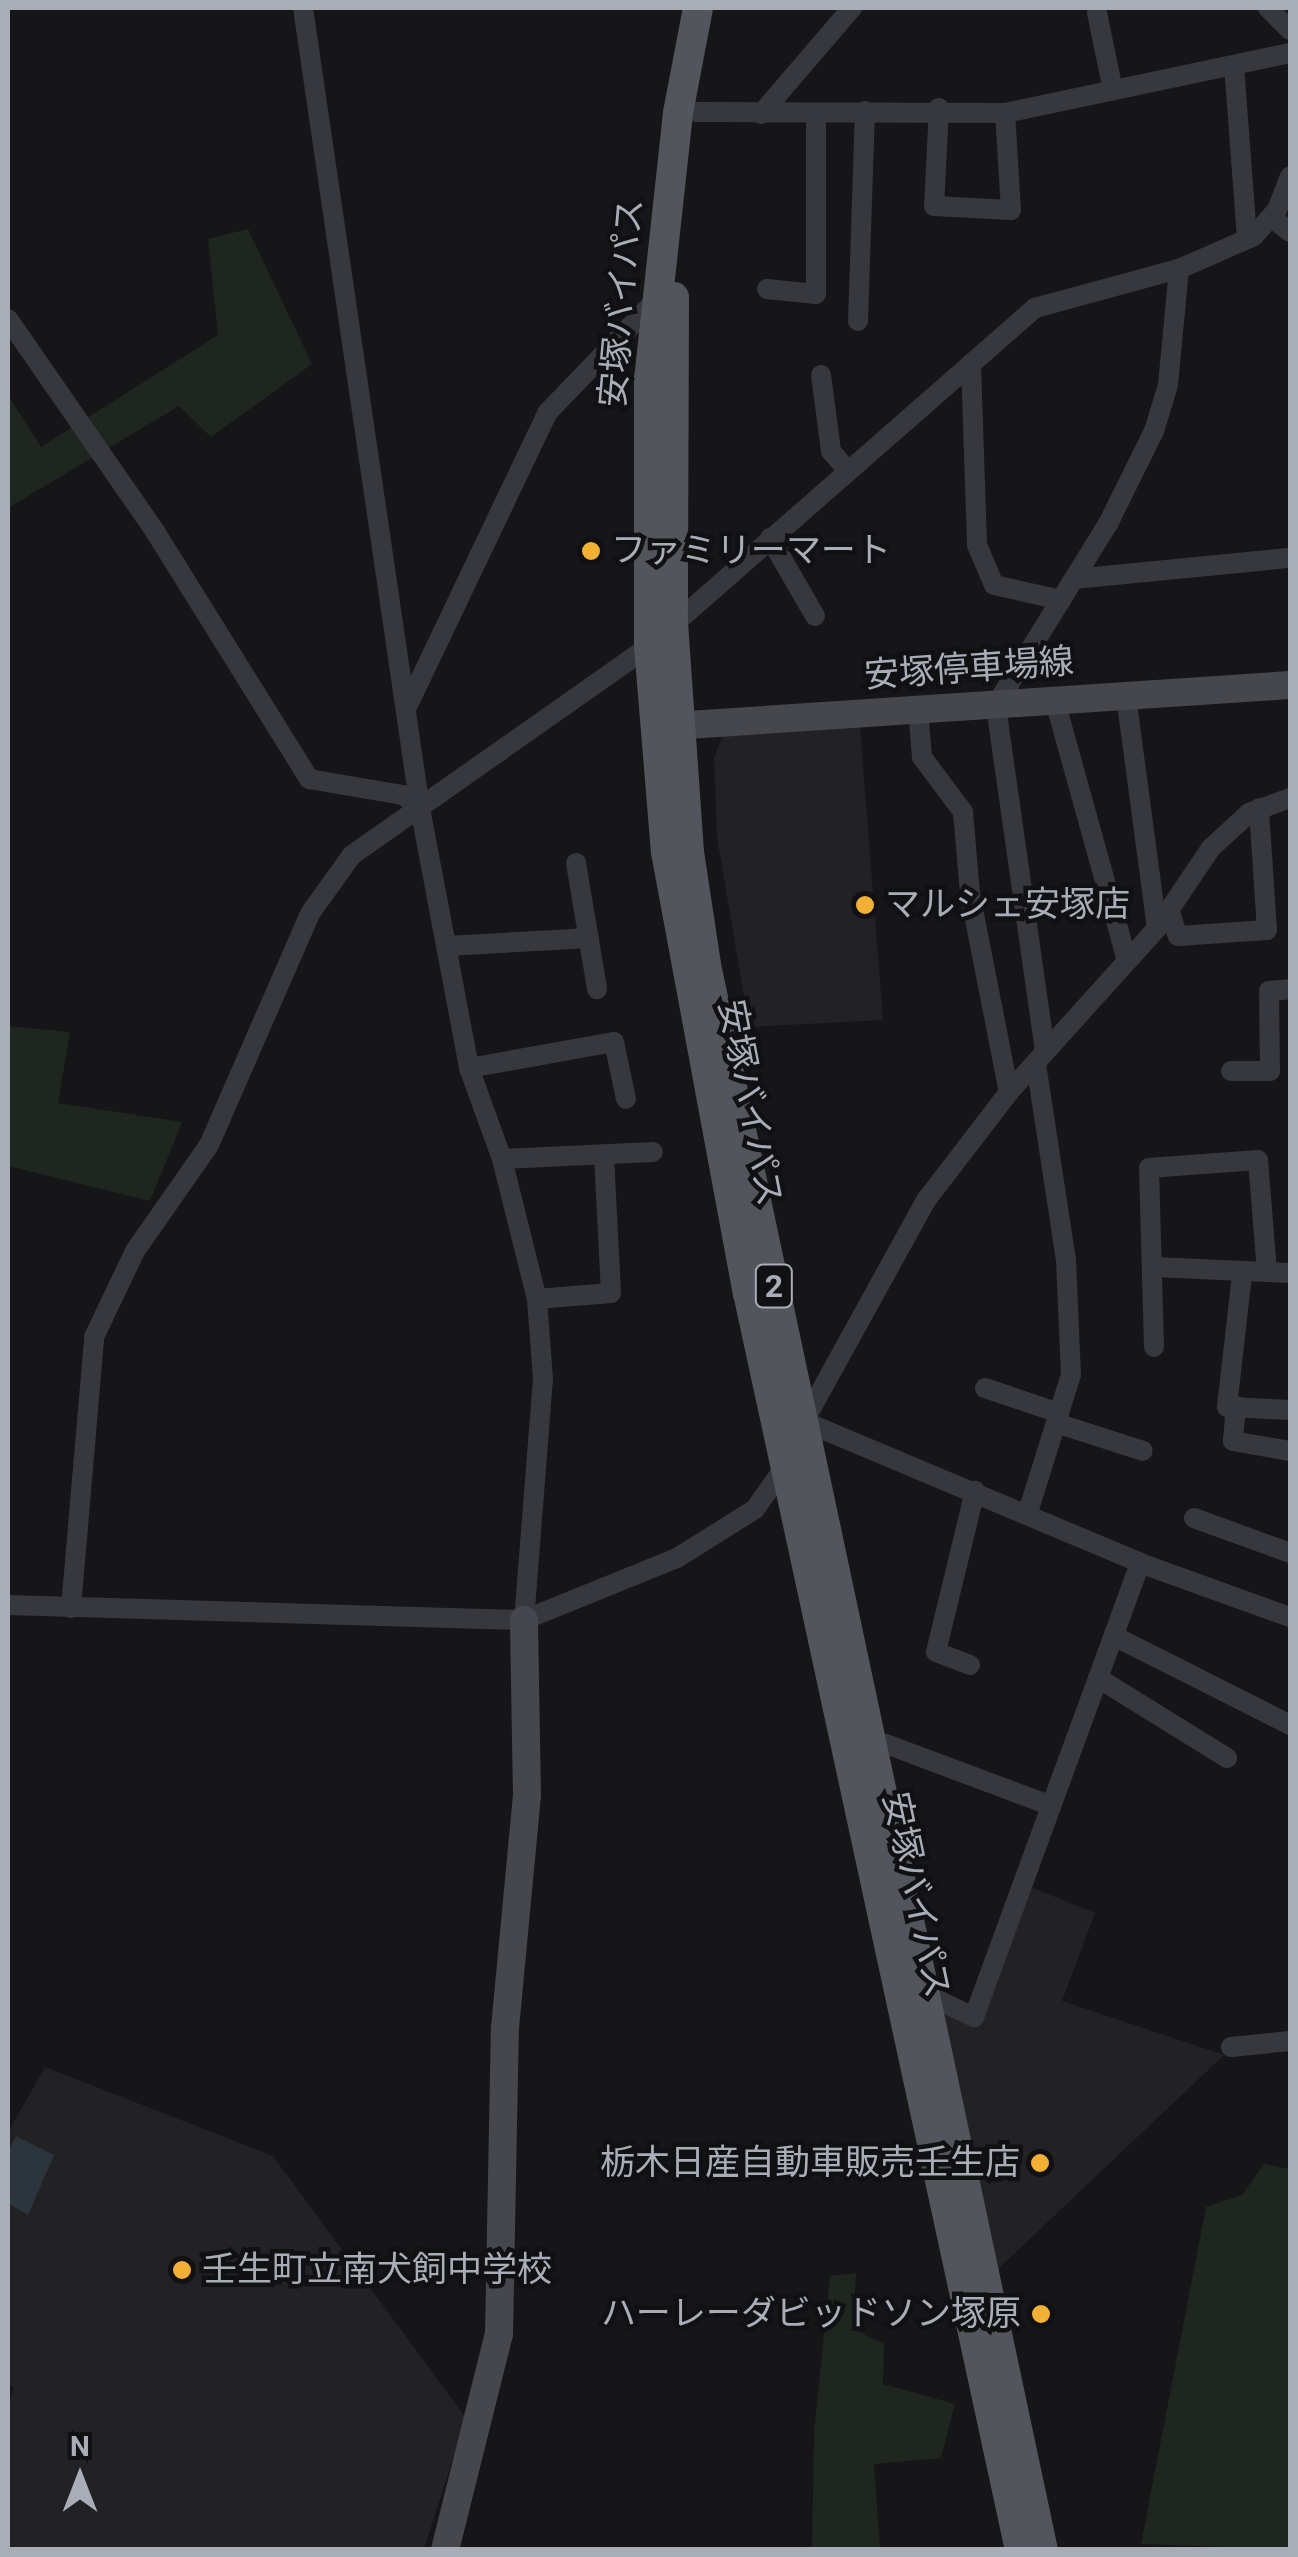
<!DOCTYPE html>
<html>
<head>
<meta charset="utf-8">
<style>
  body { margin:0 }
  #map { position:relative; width:1298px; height:2557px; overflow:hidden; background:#161618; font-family:Roboto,"Noto Sans JP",sans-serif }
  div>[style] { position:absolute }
  .built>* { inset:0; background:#222225 }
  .green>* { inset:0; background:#1e261f }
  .water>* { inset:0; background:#2c353c }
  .street>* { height:20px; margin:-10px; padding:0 10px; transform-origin:10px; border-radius:10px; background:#37383d }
  .secondary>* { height:28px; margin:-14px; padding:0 14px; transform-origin:14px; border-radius:14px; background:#45474d }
  .primary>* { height:30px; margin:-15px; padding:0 15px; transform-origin:15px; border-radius:15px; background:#53555c }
  .dots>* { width:28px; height:28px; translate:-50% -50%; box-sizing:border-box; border:5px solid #111113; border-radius:50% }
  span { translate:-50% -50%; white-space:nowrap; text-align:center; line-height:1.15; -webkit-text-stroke:9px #111113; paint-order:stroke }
  .shield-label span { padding:2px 8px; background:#111113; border:2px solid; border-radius:8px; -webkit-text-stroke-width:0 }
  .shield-label { font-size:32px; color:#a8adb8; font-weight:700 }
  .street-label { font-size:35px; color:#a8adb8 }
  .poi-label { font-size:35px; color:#a8adb8 }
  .left { translate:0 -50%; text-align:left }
  .right { translate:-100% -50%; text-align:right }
  .frame { position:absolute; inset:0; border:10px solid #a8adb8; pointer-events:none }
  .north { position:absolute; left:30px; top:2427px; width:100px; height:100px; -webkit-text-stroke:8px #111113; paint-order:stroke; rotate:0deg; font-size:28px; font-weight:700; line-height:40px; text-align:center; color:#a8adb8 }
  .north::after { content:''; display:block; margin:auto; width:35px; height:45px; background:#a8adb8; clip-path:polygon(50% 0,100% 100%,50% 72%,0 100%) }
</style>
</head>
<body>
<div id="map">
  <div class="built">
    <div style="clip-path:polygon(860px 727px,883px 1020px,749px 1027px,717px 837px,714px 758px,723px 734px)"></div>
    <div style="clip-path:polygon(1028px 1886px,1095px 1913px,1062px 2001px,1224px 2055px,996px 2271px,933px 2005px,974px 2017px)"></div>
    <div style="clip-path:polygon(45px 2067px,273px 2156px,466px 2418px,424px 2549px,8px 2549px,8px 2408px,14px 2387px,8px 2384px,8px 2132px)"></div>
  </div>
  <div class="green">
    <div style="clip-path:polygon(248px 229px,312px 364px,211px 437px,179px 406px,8px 508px,8px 395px,41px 447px,218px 335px,208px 239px)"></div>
    <div style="clip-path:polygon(8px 1026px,70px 1032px,58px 1103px,182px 1122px,150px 1201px,8px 1166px)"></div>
    <div style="clip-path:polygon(1264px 2164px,1290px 2169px,1290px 2549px,1141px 2544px,1206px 2207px,1242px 2195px)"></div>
    <div style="clip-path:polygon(856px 2273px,853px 2329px,884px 2344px,883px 2384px,955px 2404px,941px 2458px,874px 2464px,880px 2549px,812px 2549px,814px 2431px,830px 2276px)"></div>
  </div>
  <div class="water">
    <div style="clip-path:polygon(16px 2136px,54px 2155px,28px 2215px,8px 2203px,8px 2152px)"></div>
  </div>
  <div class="street">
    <div style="left:303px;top:8px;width:809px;rotate:81.68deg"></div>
    <div style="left:420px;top:808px;width:265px;rotate:79.3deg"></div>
    <div style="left:469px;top:1068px;width:97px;rotate:70.1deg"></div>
    <div style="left:502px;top:1159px;width:144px;rotate:76deg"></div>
    <div style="left:537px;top:1299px;width:80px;rotate:85.7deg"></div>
    <div style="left:543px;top:1379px;width:242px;rotate:94.5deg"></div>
    <div style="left:1268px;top:8px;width:31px;rotate:45deg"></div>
    <div style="left:1097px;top:13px;width:79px;rotate:78.3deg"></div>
    <div style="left:1234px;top:65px;width:174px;rotate:85.7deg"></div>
    <div style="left:939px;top:108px;width:98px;rotate:92.9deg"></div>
    <div style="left:934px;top:206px;width:77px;rotate:3deg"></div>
    <div style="left:1011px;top:210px;width:97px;rotate:-93.5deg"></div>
    <div style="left:696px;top:112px;width:309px;rotate:0.2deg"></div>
    <div style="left:1005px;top:113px;width:291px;rotate:-11.9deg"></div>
    <div style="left:761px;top:114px;width:140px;rotate:-49.4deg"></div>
    <div style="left:1271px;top:217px;width:24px;rotate:38deg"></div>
    <div style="left:767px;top:289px;width:49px;rotate:5.8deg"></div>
    <div style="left:816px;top:294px;width:181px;rotate:-90deg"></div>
    <div style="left:8px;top:319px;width:260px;rotate:55.3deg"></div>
    <div style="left:156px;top:533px;width:290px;rotate:58.1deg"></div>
    <div style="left:309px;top:779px;width:95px;rotate:9.7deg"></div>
    <div style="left:403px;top:795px;width:21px;rotate:37deg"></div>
    <div style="left:858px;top:321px;width:210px;rotate:-88.1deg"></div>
    <div style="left:971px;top:364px;width:181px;rotate:88.1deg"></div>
    <div style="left:977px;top:545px;width:43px;rotate:67deg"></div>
    <div style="left:994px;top:585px;width:69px;rotate:12.6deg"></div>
    <div style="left:821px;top:375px;width:77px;rotate:82.5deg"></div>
    <div style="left:831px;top:451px;width:25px;rotate:50deg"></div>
    <div style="left:770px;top:538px;width:90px;rotate:60deg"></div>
    <div style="left:1074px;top:579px;width:217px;rotate:-5.6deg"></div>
    <div style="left:1126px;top:696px;width:234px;rotate:82.4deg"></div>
    <div style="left:1055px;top:701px;width:269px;rotate:74.5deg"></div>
    <div style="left:408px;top:705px;width:323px;rotate:-64.5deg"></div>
    <div style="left:547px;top:413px;width:154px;rotate:-46.1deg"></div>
    <div style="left:918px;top:710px;width:47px;rotate:85.1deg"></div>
    <div style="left:922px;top:757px;width:69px;rotate:53.3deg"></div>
    <div style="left:963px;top:812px;width:82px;rotate:85.1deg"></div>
    <div style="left:970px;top:894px;width:202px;rotate:78.9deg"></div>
    <div style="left:1009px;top:1092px;width:221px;rotate:-47.9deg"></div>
    <div style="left:1157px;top:928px;width:97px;rotate:-56deg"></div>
    <div style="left:1211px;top:848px;width:52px;rotate:-42.6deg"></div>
    <div style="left:1249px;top:813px;width:44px;rotate:-20.1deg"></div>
    <div style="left:576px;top:863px;width:128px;rotate:80.5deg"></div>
    <div style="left:1170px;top:912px;width:25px;rotate:72deg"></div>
    <div style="left:1178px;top:936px;width:89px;rotate:-3.9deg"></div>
    <div style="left:1267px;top:930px;width:122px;rotate:-93.8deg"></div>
    <div style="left:446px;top:946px;width:143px;rotate:-3.2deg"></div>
    <div style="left:1045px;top:1051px;width:349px;rotate:-98.1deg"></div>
    <div style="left:996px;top:705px;width:213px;rotate:-58.3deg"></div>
    <div style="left:1108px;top:524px;width:104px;rotate:-63.7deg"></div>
    <div style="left:1154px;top:431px;width:48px;rotate:-73.1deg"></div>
    <div style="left:1168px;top:385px;width:117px;rotate:-84.6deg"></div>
    <div style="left:469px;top:1068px;width:147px;rotate:-10.2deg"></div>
    <div style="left:614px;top:1042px;width:58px;rotate:78.1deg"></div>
    <div style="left:1231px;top:1071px;width:39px"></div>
    <div style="left:1270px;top:1071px;width:80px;rotate:-90.7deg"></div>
    <div style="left:1269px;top:991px;width:21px;rotate:-5deg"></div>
    <div style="left:502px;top:1159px;width:151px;rotate:-2.7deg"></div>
    <div style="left:1154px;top:1267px;width:136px;rotate:2.5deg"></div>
    <div style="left:1242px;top:1275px;width:133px;rotate:96.5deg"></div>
    <div style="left:1227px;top:1407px;width:63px;rotate:2.7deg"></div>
    <div style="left:537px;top:1299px;width:74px;rotate:-4.6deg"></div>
    <div style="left:611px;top:1293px;width:139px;rotate:-92.9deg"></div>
    <div style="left:1154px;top:1347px;width:179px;rotate:-91.6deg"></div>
    <div style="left:1149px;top:1168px;width:109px;rotate:-4.2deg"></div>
    <div style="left:1258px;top:1160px;width:112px;rotate:85.4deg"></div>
    <div style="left:985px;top:1388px;width:78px;rotate:18.7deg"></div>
    <div style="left:1236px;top:1406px;width:35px;rotate:95deg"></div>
    <div style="left:1233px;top:1441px;width:58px;rotate:10deg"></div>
    <div style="left:803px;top:1421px;width:366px;rotate:22.8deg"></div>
    <div style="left:1140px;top:1563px;width:159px;rotate:19.8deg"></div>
    <div style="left:1056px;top:1423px;width:91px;rotate:17.8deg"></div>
    <div style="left:802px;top:1425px;width:258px;rotate:-61.1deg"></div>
    <div style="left:927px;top:1199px;width:135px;rotate:-52.5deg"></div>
    <div style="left:1028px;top:1512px;width:144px;rotate:-72.6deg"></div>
    <div style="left:1071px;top:1375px;width:115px;rotate:-92.5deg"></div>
    <div style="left:1066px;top:1260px;width:198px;rotate:-98.7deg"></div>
    <div style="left:1194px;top:1518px;width:102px;rotate:20deg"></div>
    <div style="left:8px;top:1605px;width:516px;rotate:1.67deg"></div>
    <div style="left:524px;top:1620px;width:165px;rotate:-22.1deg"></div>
    <div style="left:677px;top:1558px;width:92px;rotate:-32.1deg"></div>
    <div style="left:755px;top:1509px;width:59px;rotate:-54.7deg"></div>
    <div style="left:71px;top:1608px;width:272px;rotate:-85.1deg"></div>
    <div style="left:94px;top:1337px;width:95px;rotate:-64.5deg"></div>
    <div style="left:135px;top:1251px;width:129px;rotate:-55.1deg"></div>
    <div style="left:209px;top:1145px;width:254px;rotate:-66.4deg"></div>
    <div style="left:311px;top:912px;width:70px;rotate:-54.3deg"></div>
    <div style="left:352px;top:855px;width:363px;rotate:-35.1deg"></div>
    <div style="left:649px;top:646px;width:513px;rotate:-41.21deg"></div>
    <div style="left:1035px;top:308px;width:149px;rotate:-15.2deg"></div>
    <div style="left:1179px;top:269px;width:82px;rotate:-23.7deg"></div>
    <div style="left:1254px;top:236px;width:35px;rotate:-49deg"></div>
    <div style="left:1277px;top:210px;width:36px;rotate:-69deg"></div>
    <div style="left:1114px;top:1636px;width:197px;rotate:26.8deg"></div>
    <div style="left:970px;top:1665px;width:36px;rotate:-159deg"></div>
    <div style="left:936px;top:1652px;width:166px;rotate:-76.4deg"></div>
    <div style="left:1098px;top:1678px;width:152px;rotate:31.8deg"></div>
    <div style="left:886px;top:1744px;width:174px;rotate:20.5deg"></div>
    <div style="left:921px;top:1992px;width:59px;rotate:25.3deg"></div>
    <div style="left:974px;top:2017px;width:483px;rotate:-69.9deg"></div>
    <div style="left:1231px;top:2047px;width:59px;rotate:-5.8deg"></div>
  </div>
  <div class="secondary">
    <div style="left:658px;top:727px;width:633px;rotate:-3.8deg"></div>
    <div style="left:445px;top:2550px;width:223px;rotate:-76deg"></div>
    <div style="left:499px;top:2334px;width:306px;rotate:-88.9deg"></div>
    <div style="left:505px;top:2028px;width:234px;rotate:-84.6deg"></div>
    <div style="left:527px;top:1795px;width:175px;rotate:-91deg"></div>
  </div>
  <div class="primary">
    <div style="left:698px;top:8px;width:107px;rotate:100.8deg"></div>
    <div style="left:678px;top:113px;width:267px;rotate:96.2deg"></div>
    <div style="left:649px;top:378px;width:268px;rotate:90deg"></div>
    <div style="left:649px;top:646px;width:207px;rotate:85.3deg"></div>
    <div style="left:666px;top:852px;width:449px;rotate:79.5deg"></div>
    <div style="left:748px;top:1293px;width:1286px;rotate:77.79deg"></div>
    <div style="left:674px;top:297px;width:326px;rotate:90.2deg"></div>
    <div style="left:673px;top:623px;width:230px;rotate:86deg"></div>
    <div style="left:689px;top:852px;width:114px;rotate:81.4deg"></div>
    <div style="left:706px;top:965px;width:1620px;rotate:78deg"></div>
  </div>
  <div class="dots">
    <div style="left:591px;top:551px;background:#f2b134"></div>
    <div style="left:865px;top:905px;background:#f2b134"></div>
    <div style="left:1040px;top:2163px;background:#f2b134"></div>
    <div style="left:182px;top:2270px;background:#f2b134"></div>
    <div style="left:1041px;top:2314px;background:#f2b134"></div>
  </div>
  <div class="shield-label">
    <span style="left:774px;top:1286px">2</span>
  </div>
  <div class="street-label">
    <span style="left:622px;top:303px;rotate:-85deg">安塚バイパス</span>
    <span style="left:969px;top:669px;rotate:-4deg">安塚停車場線</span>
    <span style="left:750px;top:1103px;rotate:79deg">安塚バイパス</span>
    <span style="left:916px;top:1895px;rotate:78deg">安塚バイパス</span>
  </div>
  <div class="poi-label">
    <span class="left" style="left:611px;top:551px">ファミリーマート</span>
    <span class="left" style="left:885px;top:905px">マルシェ安塚店</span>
    <span class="right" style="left:1020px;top:2163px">栃木日産自動車販売壬生店</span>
    <span class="left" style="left:202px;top:2270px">壬生町立南犬飼中学校</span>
    <span class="right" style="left:1021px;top:2314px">ハーレーダビッドソン塚原</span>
  </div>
  <div class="frame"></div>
  <div class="north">N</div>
</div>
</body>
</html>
